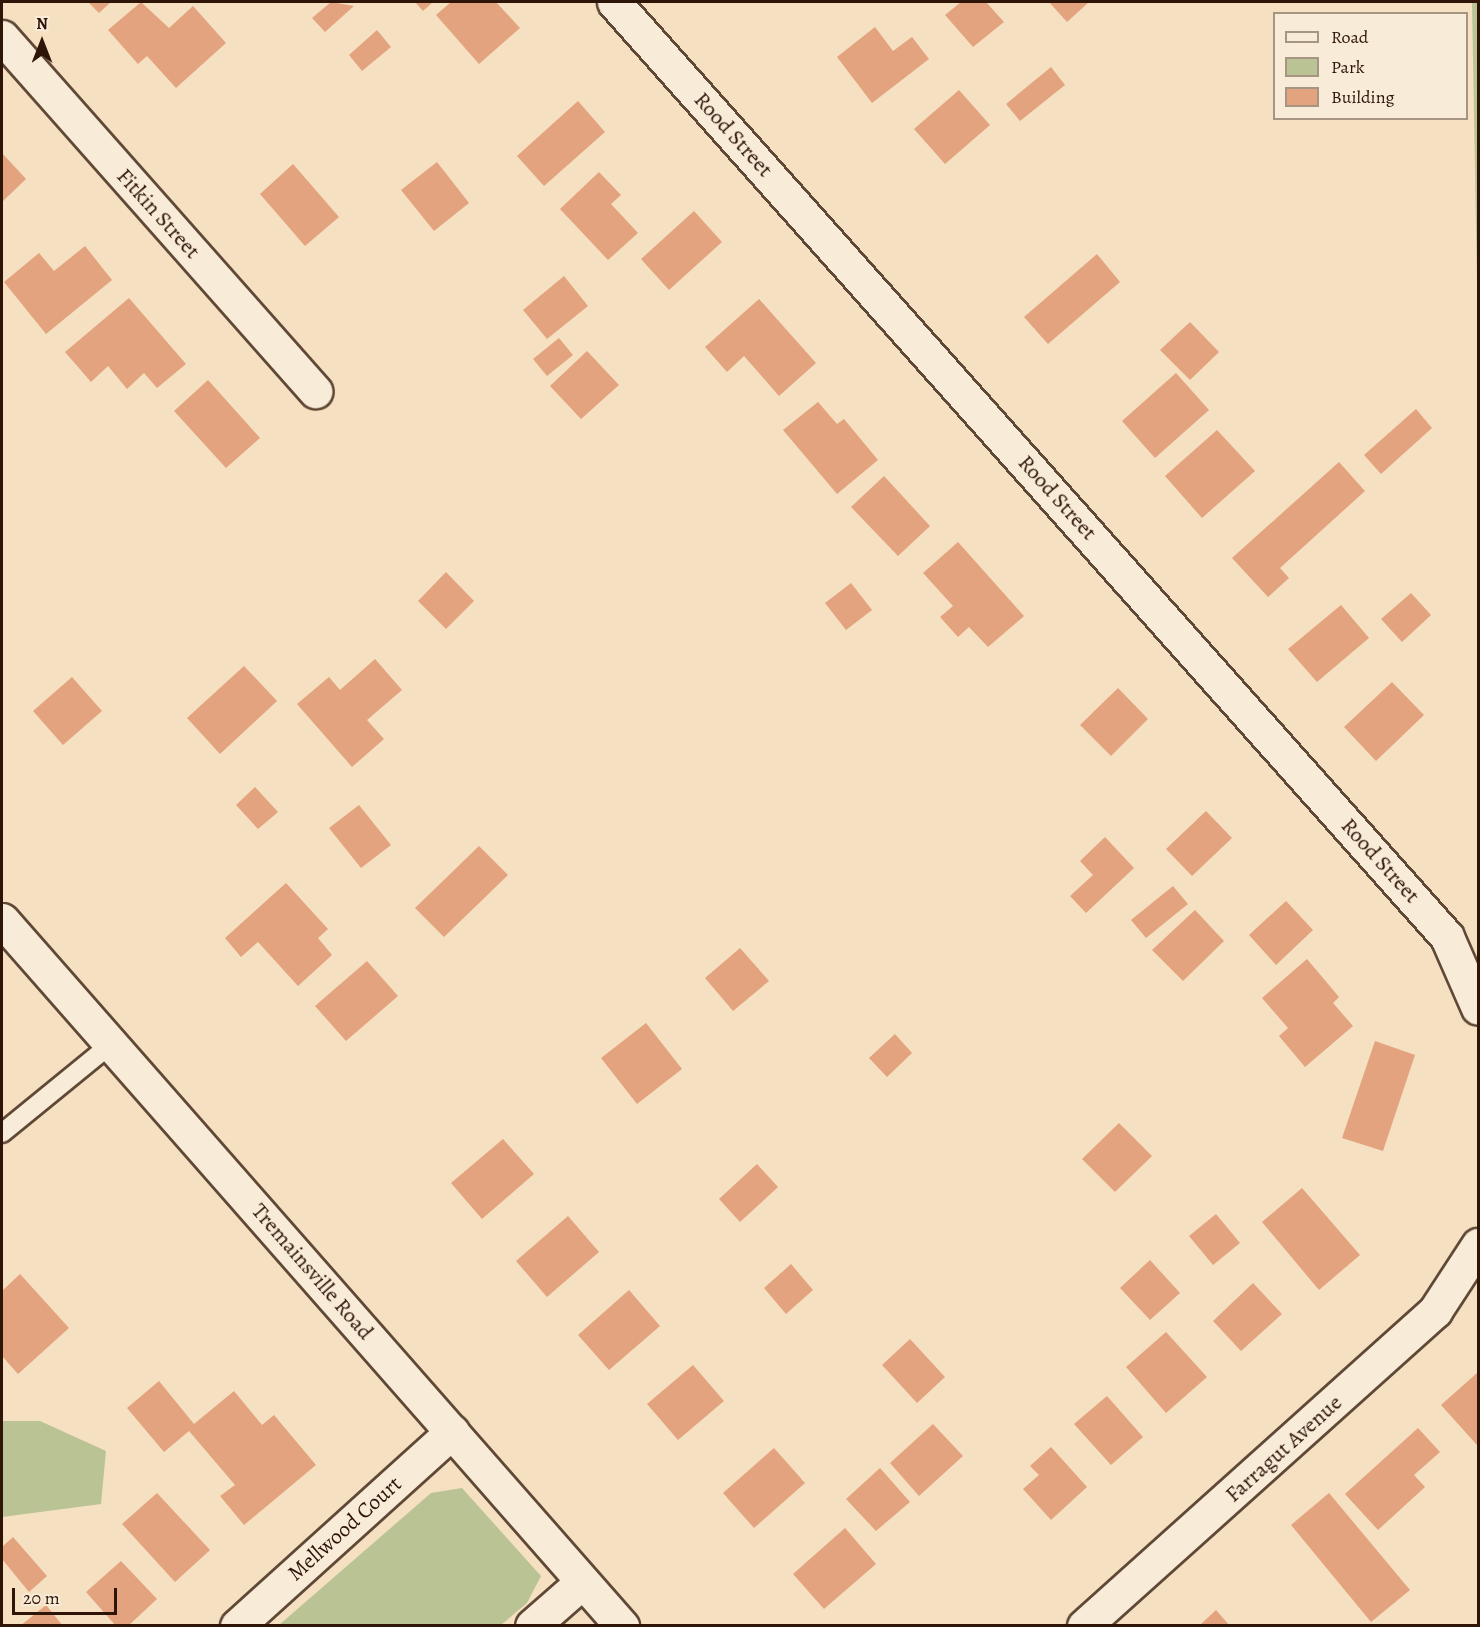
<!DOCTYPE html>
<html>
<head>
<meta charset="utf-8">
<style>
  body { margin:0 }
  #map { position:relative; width:1480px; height:1627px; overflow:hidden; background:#f5e0c1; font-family:Alegreya,serif }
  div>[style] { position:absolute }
  .green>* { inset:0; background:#bac394 }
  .building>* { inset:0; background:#e3a37e }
  .roads { filter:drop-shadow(2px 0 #604836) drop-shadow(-2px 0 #604836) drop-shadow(0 2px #604836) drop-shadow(0 -2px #604836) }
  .lane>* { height:18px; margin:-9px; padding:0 9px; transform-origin:9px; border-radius:9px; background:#f8ebd7 }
  .street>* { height:33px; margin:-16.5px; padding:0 16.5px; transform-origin:16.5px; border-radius:16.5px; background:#f8ebd7 }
  .secondary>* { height:33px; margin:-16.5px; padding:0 16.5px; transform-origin:16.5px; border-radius:16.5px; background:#f8ebd7 }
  span { translate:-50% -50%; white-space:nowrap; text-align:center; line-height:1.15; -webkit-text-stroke:4.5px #f8ebd7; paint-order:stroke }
  .street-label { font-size:22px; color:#2e1508 }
  .frame { position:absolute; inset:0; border:3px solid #2e1508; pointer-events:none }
  .legend { position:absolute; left:1273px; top:12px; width:195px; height:108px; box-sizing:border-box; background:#f8ebd7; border:2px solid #a79584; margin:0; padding:8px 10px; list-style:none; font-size:18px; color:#2e1508 }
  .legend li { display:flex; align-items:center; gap:12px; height:30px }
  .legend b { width:30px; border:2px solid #a79584 }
  .north { position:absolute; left:12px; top:12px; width:60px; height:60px; -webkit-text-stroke:4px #f8ebd7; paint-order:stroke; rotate:0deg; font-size:16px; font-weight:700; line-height:24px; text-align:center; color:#2e1508 }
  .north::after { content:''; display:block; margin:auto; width:21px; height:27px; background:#2e1508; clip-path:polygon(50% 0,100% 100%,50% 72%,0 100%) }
  .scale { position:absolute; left:12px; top:1588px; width:105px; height:27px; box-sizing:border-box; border:3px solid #2e1508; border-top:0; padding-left:8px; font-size:18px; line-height:21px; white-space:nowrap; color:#2e1508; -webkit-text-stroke:4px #f8ebd7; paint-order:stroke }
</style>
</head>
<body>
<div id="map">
  <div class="green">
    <div style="clip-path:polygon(1472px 2px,1478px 2px,1478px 340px)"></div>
    <div style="clip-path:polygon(2px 1421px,40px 1421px,106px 1451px,101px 1504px,2px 1517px)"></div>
    <div style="clip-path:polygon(462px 1488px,541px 1576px,527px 1603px,501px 1625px,279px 1625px,431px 1493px)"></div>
  </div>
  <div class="building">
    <div style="clip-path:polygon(88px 2px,111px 2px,99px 13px)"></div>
    <div style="clip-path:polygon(141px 2px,169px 28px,193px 6px,226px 43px,176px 88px,147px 56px,138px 64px,108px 30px)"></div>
    <div style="clip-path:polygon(331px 2px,354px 6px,325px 32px,312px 18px)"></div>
    <div style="clip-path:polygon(415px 2px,433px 2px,423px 11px)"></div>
    <div style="clip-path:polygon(451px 2px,496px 2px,520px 28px,479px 64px,436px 15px)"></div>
    <div style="clip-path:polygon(961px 2px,986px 2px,1004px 22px,973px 47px,945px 15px)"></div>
    <div style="clip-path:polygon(1049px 2px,1089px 2px,1067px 22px)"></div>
    <div style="clip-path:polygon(875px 27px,893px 51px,912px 37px,929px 59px,872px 103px,837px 57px)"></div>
    <div style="clip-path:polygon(377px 30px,391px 47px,362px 71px,349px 55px)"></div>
    <div style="clip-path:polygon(1051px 67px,1065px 85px,1020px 121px,1006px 104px)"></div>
    <div style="clip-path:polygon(959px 90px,990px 125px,945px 164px,914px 129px)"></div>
    <div style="clip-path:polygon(578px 101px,605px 132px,544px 186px,517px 156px)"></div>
    <div style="clip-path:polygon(2px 153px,26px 179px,2px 202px)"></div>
    <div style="clip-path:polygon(437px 162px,469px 203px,434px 231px,401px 190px)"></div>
    <div style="clip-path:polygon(293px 164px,339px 217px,305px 246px,260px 194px)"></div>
    <div style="clip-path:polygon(599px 172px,621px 195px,611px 204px,638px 233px,608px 260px,560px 209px)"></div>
    <div style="clip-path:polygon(694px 211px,722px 242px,669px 290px,641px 259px)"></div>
    <div style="clip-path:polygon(85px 246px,112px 280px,46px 334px,4px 282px,39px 253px,54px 271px)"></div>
    <div style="clip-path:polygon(1097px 254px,1120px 282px,1048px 344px,1024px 317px)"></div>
    <div style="clip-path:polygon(564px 276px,588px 306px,547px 339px,523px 310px)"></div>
    <div style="clip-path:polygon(129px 298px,186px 364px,157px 388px,144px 373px,127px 389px,108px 366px,91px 382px,65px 352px)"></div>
    <div style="clip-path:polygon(759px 299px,816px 363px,779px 396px,744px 356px,727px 372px,705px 347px)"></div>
    <div style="clip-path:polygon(1190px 322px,1219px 352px,1190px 380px,1160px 350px)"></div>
    <div style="clip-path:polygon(559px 338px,573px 355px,547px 376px,533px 359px)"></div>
    <div style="clip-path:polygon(587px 351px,619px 385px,581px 419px,550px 386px)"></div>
    <div style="clip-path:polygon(1176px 373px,1209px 410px,1155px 458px,1122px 421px)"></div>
    <div style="clip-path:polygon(208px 380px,260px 438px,226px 468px,174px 411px)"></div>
    <div style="clip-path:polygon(818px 402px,837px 424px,844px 419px,878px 460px,837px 494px,783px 430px)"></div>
    <div style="clip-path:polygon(1416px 409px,1432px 428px,1381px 474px,1364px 455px)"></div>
    <div style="clip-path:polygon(1217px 430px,1255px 471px,1202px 518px,1165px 476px)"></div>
    <div style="clip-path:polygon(1339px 462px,1365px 491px,1280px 568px,1289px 578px,1268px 597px,1232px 558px)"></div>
    <div style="clip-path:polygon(884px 476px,930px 526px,898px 556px,851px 507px)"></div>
    <div style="clip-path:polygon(958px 542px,1024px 616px,988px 647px,969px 627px,958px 637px,940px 617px,953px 606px,923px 573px)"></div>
    <div style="clip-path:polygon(446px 572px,474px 601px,446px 629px,418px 601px)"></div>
    <div style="clip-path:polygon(851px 583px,872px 610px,846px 630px,825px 603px)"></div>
    <div style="clip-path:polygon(1411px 593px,1431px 615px,1402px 642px,1381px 619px)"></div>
    <div style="clip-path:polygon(1341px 605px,1369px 638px,1317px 682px,1288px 649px)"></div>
    <div style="clip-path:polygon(375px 659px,402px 690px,367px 720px,384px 739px,352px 767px,297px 704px,329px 677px,340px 690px)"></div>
    <div style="clip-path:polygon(244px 666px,277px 701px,220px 754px,187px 718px)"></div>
    <div style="clip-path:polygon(72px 677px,102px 711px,63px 745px,33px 711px)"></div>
    <div style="clip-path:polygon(1392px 682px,1424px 715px,1376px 761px,1344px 727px)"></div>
    <div style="clip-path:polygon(1118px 688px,1148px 719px,1111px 756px,1080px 725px)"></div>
    <div style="clip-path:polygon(255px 787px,278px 812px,258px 829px,236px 805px)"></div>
    <div style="clip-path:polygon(359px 805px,391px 845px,361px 868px,329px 828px)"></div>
    <div style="clip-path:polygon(1206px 811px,1232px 838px,1192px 876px,1166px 849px)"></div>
    <div style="clip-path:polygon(1105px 837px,1134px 868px,1086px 913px,1070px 896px,1093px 875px,1080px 861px)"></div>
    <div style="clip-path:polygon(479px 846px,508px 875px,444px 937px,415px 908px)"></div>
    <div style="clip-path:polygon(286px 883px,328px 929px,318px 938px,332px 955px,298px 986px,258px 942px,241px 957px,225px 938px)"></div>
    <div style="clip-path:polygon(1173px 886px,1188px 904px,1146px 938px,1131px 920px)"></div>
    <div style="clip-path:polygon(1286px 901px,1313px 930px,1276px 965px,1249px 935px)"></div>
    <div style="clip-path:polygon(1195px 910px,1224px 941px,1183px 981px,1152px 950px)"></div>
    <div style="clip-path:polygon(740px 948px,769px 981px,733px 1011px,705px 978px)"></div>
    <div style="clip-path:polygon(1307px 959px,1339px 997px,1333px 1003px,1353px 1026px,1305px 1067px,1279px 1036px,1288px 1028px,1262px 998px)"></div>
    <div style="clip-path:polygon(367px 961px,398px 996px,346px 1041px,315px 1006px)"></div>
    <div style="clip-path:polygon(646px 1023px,682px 1069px,637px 1104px,601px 1058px)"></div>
    <div style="clip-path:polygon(895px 1034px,912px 1053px,887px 1077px,869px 1058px)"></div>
    <div style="clip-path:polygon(1375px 1041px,1415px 1055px,1383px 1151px,1342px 1138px)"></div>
    <div style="clip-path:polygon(1119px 1123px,1152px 1156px,1115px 1192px,1082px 1159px)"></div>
    <div style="clip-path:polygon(503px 1139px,534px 1174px,482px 1219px,451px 1183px)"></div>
    <div style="clip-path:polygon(757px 1164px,778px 1187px,740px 1222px,719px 1199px)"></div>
    <div style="clip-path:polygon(1302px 1188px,1360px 1255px,1319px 1290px,1262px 1222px)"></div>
    <div style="clip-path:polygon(1216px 1214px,1240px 1243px,1213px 1265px,1189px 1236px)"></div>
    <div style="clip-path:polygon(568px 1216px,599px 1252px,547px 1297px,516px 1261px)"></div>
    <div style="clip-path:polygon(1150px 1260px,1180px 1293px,1150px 1320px,1120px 1288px)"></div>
    <div style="clip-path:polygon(791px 1264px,813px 1290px,786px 1314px,764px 1288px)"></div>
    <div style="clip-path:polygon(20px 1274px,69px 1328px,18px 1374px,2px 1356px,2px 1291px)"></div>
    <div style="clip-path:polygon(1253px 1283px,1282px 1314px,1241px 1351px,1213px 1321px)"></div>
    <div style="clip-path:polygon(629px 1290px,660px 1326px,609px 1370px,578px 1335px)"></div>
    <div style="clip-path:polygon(1166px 1332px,1207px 1377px,1166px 1413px,1126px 1367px)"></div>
    <div style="clip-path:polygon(910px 1339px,945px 1377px,917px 1403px,882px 1365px)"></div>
    <div style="clip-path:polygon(693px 1365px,724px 1401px,678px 1440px,647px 1404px)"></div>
    <div style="clip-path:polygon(1477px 1373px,1478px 1444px,1477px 1445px,1441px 1405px)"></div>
    <div style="clip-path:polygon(159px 1381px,194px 1424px,234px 1391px,262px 1425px,274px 1415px,316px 1465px,244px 1525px,220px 1496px,235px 1485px,189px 1431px,164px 1452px,127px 1408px)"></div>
    <div style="clip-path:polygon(1107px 1396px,1143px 1437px,1111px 1465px,1074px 1424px)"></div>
    <div style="clip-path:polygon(933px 1424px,963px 1456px,919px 1496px,890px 1463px)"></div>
    <div style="clip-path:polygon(1418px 1428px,1440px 1452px,1414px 1475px,1425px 1487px,1378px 1530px,1345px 1494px)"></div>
    <div style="clip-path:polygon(1051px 1447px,1087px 1487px,1051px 1520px,1023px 1489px,1039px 1475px,1030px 1466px)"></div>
    <div style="clip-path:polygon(774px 1448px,805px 1483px,754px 1528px,723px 1493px)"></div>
    <div style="clip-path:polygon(880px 1468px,910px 1502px,876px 1531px,846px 1499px)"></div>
    <div style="clip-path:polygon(157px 1493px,210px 1550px,175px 1582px,122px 1524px)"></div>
    <div style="clip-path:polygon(1329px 1493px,1410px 1590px,1371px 1622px,1291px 1525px)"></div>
    <div style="clip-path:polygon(845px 1528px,876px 1564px,824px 1609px,793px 1574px)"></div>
    <div style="clip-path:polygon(13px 1537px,47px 1576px,29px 1592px,2px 1559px,2px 1547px)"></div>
    <div style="clip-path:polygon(121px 1561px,157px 1599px,128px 1626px,116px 1626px,86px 1592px)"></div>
    <div style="clip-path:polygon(46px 1605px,63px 1626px,20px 1626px)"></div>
    <div style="clip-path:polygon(1216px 1610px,1230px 1626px,1199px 1626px)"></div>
  </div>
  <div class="roads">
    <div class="lane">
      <div style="left:2px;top:1133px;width:141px;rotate:-39.2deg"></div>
    </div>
    <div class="street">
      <div style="left:614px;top:2px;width:1252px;rotate:48.3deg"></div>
      <div style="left:1447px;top:937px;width:77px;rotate:66.4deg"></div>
      <div style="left:2px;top:37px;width:473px;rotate:48.5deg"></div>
      <div style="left:237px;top:1626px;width:290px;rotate:-42.1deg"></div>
      <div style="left:532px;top:1626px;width:67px;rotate:-41.3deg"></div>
      <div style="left:1084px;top:1626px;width:472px;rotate:-41.9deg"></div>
      <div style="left:1435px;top:1311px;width:79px;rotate:-56.9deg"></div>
    </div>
    <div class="secondary">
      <div style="left:2px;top:920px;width:940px;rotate:48.71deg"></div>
    </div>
  </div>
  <div class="street-label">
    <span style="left:733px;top:135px;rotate:48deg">Rood Street</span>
    <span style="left:158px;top:214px;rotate:48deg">Fitkin Street</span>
    <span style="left:1057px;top:498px;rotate:48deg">Rood Street</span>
    <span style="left:1380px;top:861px;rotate:48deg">Rood Street</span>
    <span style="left:312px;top:1272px;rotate:49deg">Tremainsville Road</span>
    <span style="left:1284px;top:1449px;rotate:-42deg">Farragut Avenue</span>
    <span style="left:345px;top:1529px;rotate:-42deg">Mellwood Court</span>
  </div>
  <div class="frame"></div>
  <ul class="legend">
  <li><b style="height:8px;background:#f8ebd7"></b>Road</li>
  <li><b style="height:16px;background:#bac394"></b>Park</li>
  <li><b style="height:16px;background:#e3a37e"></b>Building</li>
  </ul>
  <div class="north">N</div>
  <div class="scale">20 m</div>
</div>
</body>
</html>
